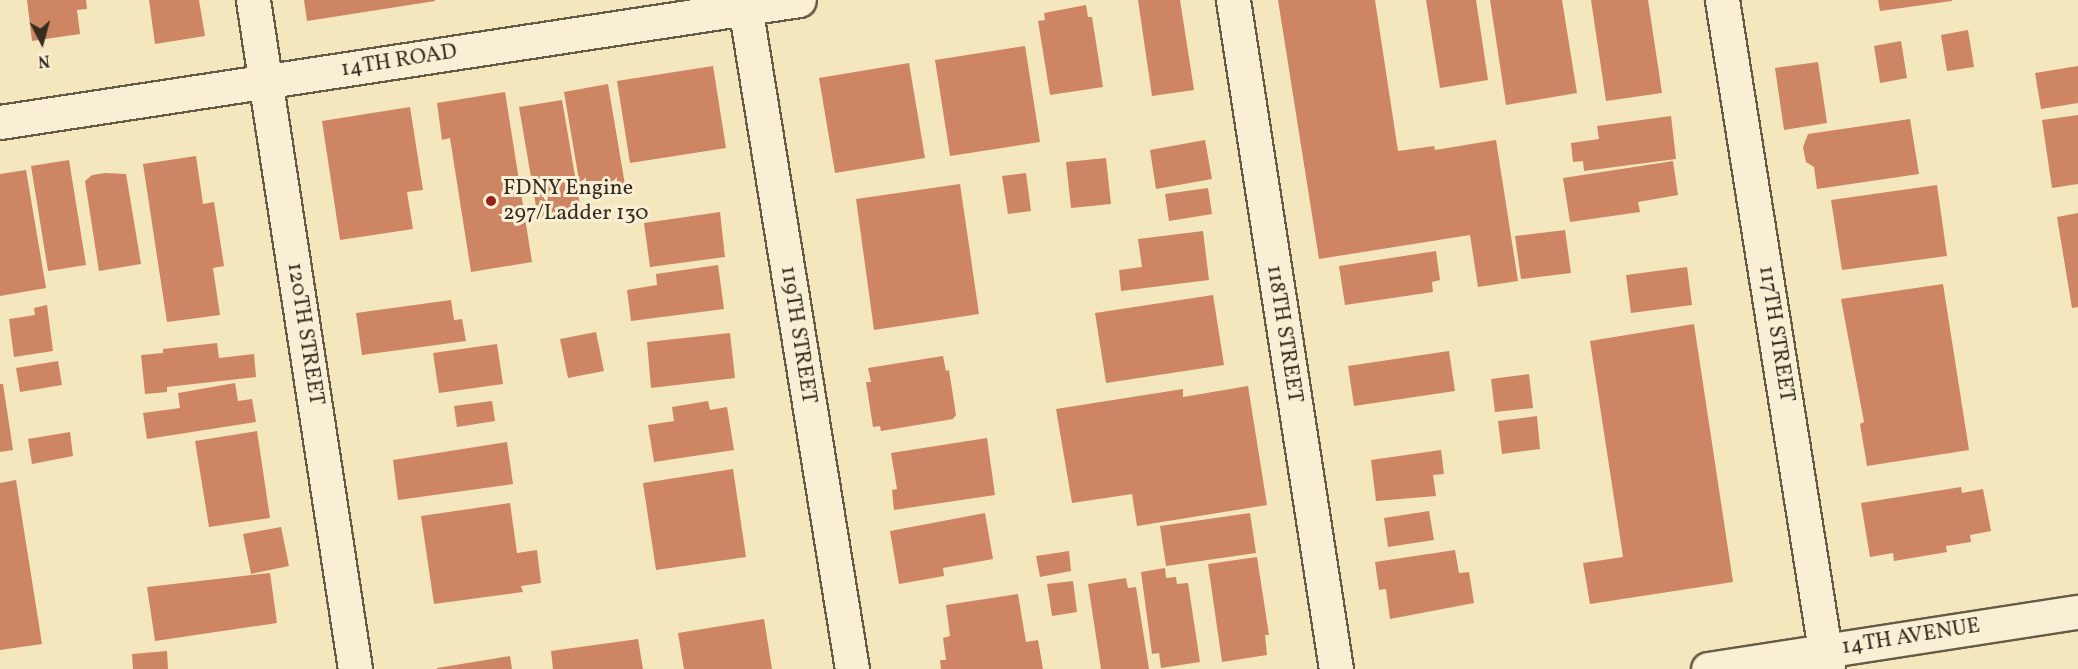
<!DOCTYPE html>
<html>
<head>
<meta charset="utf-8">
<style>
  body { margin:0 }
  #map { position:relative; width:2078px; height:669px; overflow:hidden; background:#f5e7bd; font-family:Vollkorn,serif }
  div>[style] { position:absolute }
  .building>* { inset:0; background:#cd8563 }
  .roads { filter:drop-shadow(2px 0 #665b46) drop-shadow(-2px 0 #665b46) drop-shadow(0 2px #665b46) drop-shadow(0 -2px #665b46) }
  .minor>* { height:33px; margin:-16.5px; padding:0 16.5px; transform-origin:16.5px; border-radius:16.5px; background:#f8efd4 }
  .dots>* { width:16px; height:16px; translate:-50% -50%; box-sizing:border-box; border:3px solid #f8efd4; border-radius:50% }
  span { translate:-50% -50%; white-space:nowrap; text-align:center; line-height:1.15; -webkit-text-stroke:6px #f8efd4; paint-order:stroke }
  .street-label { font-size:22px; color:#362c1f }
  .poi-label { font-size:22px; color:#362c1f }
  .left { translate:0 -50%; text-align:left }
  .north { position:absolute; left:12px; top:12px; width:60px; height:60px; -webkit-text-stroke:4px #f8efd4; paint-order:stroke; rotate:174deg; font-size:16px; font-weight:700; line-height:24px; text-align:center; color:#362c1f }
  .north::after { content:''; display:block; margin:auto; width:21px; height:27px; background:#362c1f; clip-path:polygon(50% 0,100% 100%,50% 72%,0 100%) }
</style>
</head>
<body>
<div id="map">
  <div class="building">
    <div style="clip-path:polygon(27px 0,86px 0,87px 9px,77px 10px,80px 34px,32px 41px)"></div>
    <div style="clip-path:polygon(149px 0,199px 0,205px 36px,155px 44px)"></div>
    <div style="clip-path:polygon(304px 0,435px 0,435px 1px,307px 21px)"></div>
    <div style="clip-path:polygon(1138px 0,1180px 0,1194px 90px,1152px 96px)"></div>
    <div style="clip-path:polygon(1278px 0,1375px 0,1398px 151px,1434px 146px,1435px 150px,1496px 140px,1518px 281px,1478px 287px,1470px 235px,1319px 259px)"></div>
    <div style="clip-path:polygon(1426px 0,1476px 0,1488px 80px,1440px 88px)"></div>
    <div style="clip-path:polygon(1490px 0,1562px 0,1577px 93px,1506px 105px)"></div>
    <div style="clip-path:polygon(1591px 0,1648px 0,1662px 93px,1606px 101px)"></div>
    <div style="clip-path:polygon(1878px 0,1952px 0,1952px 1px,1880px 11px)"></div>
    <div style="clip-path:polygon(1086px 5px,1088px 17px,1092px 17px,1103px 87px,1050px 95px,1038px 21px,1045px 20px,1044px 13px)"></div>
    <div style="clip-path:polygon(1968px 30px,1974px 67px,1947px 71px,1941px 35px)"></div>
    <div style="clip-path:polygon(1901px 41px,1907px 78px,1880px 83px,1874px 46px)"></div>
    <div style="clip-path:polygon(1025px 46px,1040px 142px,950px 156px,935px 60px)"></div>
    <div style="clip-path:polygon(1818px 62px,1827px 123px,1784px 130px,1775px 68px)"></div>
    <div style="clip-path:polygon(909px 63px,925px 158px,835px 173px,819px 78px)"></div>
    <div style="clip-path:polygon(713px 66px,726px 148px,630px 163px,617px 81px)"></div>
    <div style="clip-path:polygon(2078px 66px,2078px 103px,2041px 109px,2035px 73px)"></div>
    <div style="clip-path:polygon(608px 84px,625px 185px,581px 192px,564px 92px)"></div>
    <div style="clip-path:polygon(505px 92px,532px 262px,471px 272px,450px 138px,442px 140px,437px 103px)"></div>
    <div style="clip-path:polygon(562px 100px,581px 211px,538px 218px,519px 107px)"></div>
    <div style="clip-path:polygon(410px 107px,423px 190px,407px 192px,413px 229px,340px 240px,322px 121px)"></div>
    <div style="clip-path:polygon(2078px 115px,2078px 184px,2052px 188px,2042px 120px)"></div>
    <div style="clip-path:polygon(1671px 116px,1676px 159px,1584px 171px,1583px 161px,1573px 162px,1571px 143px,1599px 139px,1597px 126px)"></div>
    <div style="clip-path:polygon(1910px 119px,1919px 174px,1817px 189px,1814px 167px,1806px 162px,1803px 147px,1808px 134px)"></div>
    <div style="clip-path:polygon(1205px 140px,1212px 179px,1156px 189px,1150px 150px)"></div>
    <div style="clip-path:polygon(196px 156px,203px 204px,214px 202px,224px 266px,213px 268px,220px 315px,167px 322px,143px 164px)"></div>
    <div style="clip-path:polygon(1106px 158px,1111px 204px,1071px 208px,1066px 162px)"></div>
    <div style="clip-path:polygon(69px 160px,86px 265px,48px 271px,31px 166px)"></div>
    <div style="clip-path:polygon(1673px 161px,1678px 195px,1638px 202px,1640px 212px,1570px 222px,1563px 178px)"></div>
    <div style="clip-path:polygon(26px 170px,46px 288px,0 296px,0 174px)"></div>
    <div style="clip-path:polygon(105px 173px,126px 174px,141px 264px,99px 271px,85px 181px,92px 175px)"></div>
    <div style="clip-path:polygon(1026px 173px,1031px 211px,1008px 214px,1002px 176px)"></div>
    <div style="clip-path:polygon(960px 184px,979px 314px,874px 330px,856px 199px)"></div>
    <div style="clip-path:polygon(1937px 185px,1947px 256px,1842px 270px,1831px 200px)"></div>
    <div style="clip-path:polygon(1208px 188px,1212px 214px,1169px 221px,1165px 194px)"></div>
    <div style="clip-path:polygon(720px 212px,725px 257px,650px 267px,644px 223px)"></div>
    <div style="clip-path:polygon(2078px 213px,2078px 307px,2072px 308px,2057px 217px)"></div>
    <div style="clip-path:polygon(1565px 230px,1571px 273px,1521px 279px,1515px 236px)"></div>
    <div style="clip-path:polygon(1203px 231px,1209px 280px,1121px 291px,1119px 270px,1142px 267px,1138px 239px)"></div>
    <div style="clip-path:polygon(1436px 251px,1440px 280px,1432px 282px,1433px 292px,1345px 305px,1339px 266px)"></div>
    <div style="clip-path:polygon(718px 265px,724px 309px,631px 321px,627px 290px,657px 285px,656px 274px)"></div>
    <div style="clip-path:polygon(1687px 267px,1692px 305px,1631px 313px,1626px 275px)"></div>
    <div style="clip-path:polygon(1943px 284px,1969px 450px,1867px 466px,1860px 424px,1864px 422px,1841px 299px)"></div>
    <div style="clip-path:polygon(1213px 295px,1224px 365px,1106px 383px,1095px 313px)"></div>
    <div style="clip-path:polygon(451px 300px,454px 320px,462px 319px,466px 341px,362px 355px,356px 313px)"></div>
    <div style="clip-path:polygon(47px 305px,53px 351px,14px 357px,9px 319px,35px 315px,34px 308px)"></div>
    <div style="clip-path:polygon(1694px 324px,1733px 582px,1590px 604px,1583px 563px,1623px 557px,1590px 341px)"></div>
    <div style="clip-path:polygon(596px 332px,604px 371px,568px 378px,560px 339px)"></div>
    <div style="clip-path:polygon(730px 333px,735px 378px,651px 388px,647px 342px)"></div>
    <div style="clip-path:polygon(217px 343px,219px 358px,254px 354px,256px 377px,167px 387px,167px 392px,145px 394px,141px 355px,163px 353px,163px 349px)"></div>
    <div style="clip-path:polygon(497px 344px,503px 384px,439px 393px,433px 353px)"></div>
    <div style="clip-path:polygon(1449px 351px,1455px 391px,1354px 406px,1348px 366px)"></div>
    <div style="clip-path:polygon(943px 356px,946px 371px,949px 370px,956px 415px,953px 419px,881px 431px,880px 426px,873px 427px,866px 382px,871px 382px,868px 368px)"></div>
    <div style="clip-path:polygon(58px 361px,62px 385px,20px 392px,16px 368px)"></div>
    <div style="clip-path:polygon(1529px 374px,1533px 408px,1495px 412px,1491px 379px)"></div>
    <div style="clip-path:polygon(235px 383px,238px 401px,252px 399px,256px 422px,147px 439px,143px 413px,180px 408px,178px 393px)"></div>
    <div style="clip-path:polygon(0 384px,3px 384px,13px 450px,0 452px)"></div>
    <div style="clip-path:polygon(1248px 386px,1267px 505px,1137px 526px,1132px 494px,1072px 503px,1056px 409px,1183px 389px,1183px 397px)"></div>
    <div style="clip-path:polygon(492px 401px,495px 421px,457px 427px,454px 406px)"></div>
    <div style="clip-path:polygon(708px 401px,710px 410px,727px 407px,734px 450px,654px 462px,648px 425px,674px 421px,672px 407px)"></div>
    <div style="clip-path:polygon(1537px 416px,1540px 449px,1502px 454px,1498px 421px)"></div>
    <div style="clip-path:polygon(257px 431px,270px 518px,209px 527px,195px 441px)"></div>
    <div style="clip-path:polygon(70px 432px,73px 456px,32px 464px,28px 439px)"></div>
    <div style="clip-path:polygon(987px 438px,995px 495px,894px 510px,892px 490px,897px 489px,891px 453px)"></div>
    <div style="clip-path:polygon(507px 442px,513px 484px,398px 500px,393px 460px)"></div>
    <div style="clip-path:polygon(1441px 450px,1444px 474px,1433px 475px,1436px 496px,1376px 501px,1371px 460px)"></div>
    <div style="clip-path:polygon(733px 469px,746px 557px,656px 570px,643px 483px)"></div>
    <div style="clip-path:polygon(16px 480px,42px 644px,0 650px,0 483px)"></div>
    <div style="clip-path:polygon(1961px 487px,1962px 493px,1983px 489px,1991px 531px,1970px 535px,1971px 542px,1946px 546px,1947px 552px,1894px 561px,1893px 553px,1870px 557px,1861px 503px)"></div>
    <div style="clip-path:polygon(510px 503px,517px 553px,537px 550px,541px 583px,521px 586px,523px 592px,434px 604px,421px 516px)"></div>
    <div style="clip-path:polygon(1429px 511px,1434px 540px,1388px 547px,1384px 518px)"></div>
    <div style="clip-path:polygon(985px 513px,993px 559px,943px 568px,944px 576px,899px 584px,890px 531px)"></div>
    <div style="clip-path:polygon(1250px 513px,1256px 553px,1166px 566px,1160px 526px)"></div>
    <div style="clip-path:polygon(281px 527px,289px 566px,251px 574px,243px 534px)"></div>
    <div style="clip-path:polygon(1455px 550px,1459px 573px,1469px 572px,1474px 603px,1390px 619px,1386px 589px,1379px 590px,1375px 562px)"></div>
    <div style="clip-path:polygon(1069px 551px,1071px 571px,1040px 577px,1036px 556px)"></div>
    <div style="clip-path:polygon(1257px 557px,1269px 635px,1265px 635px,1267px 655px,1222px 662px,1208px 564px)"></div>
    <div style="clip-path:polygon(1165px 568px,1166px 578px,1176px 577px,1177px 584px,1188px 583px,1200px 662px,1161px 668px,1159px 653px,1152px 654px,1141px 572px)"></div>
    <div style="clip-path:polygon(270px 573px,277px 623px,155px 641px,147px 587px)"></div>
    <div style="clip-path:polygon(1126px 578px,1128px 588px,1136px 587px,1149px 669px,1101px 669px,1088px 584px)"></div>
    <div style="clip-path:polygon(1073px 581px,1077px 612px,1052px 616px,1047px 584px)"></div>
    <div style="clip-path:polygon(1018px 594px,1026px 642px,1038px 640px,1043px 669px,941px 669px,940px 660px,946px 660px,943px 638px,950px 636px,946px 605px)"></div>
    <div style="clip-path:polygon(764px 619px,772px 669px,684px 669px,678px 633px)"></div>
    <div style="clip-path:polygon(638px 639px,643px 669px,553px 669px,551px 651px)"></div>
    <div style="clip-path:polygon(167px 651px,168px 669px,133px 669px,132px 654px)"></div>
    <div style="clip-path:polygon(510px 656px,512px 669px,437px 669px,437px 668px)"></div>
  </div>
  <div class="roads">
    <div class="minor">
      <div style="left:253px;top:0;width:677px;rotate:81.33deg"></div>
      <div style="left:744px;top:0;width:678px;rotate:80.83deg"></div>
      <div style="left:1233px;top:0;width:677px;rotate:81.25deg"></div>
      <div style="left:1722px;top:0;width:677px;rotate:81deg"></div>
      <div style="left:0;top:122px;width:808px;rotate:-8.68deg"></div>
      <div style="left:1708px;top:669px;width:374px;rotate:-8.8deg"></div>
    </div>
  </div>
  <div class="dots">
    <div style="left:491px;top:201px;background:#8f2418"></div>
  </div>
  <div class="street-label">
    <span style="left:399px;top:61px;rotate:-9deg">14TH ROAD</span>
    <span style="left:305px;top:334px;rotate:81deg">120TH STREET</span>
    <span style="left:1284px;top:334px;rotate:81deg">118TH STREET</span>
    <span style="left:1776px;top:334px;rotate:81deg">117TH STREET</span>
    <span style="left:798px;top:335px;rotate:81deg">119TH STREET</span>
    <span style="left:1911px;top:637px;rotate:-9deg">14TH AVENUE</span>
  </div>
  <div class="poi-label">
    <span class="left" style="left:503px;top:201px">FDNY Engine<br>297/Ladder 130</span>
  </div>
  <div class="north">N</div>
</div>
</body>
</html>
